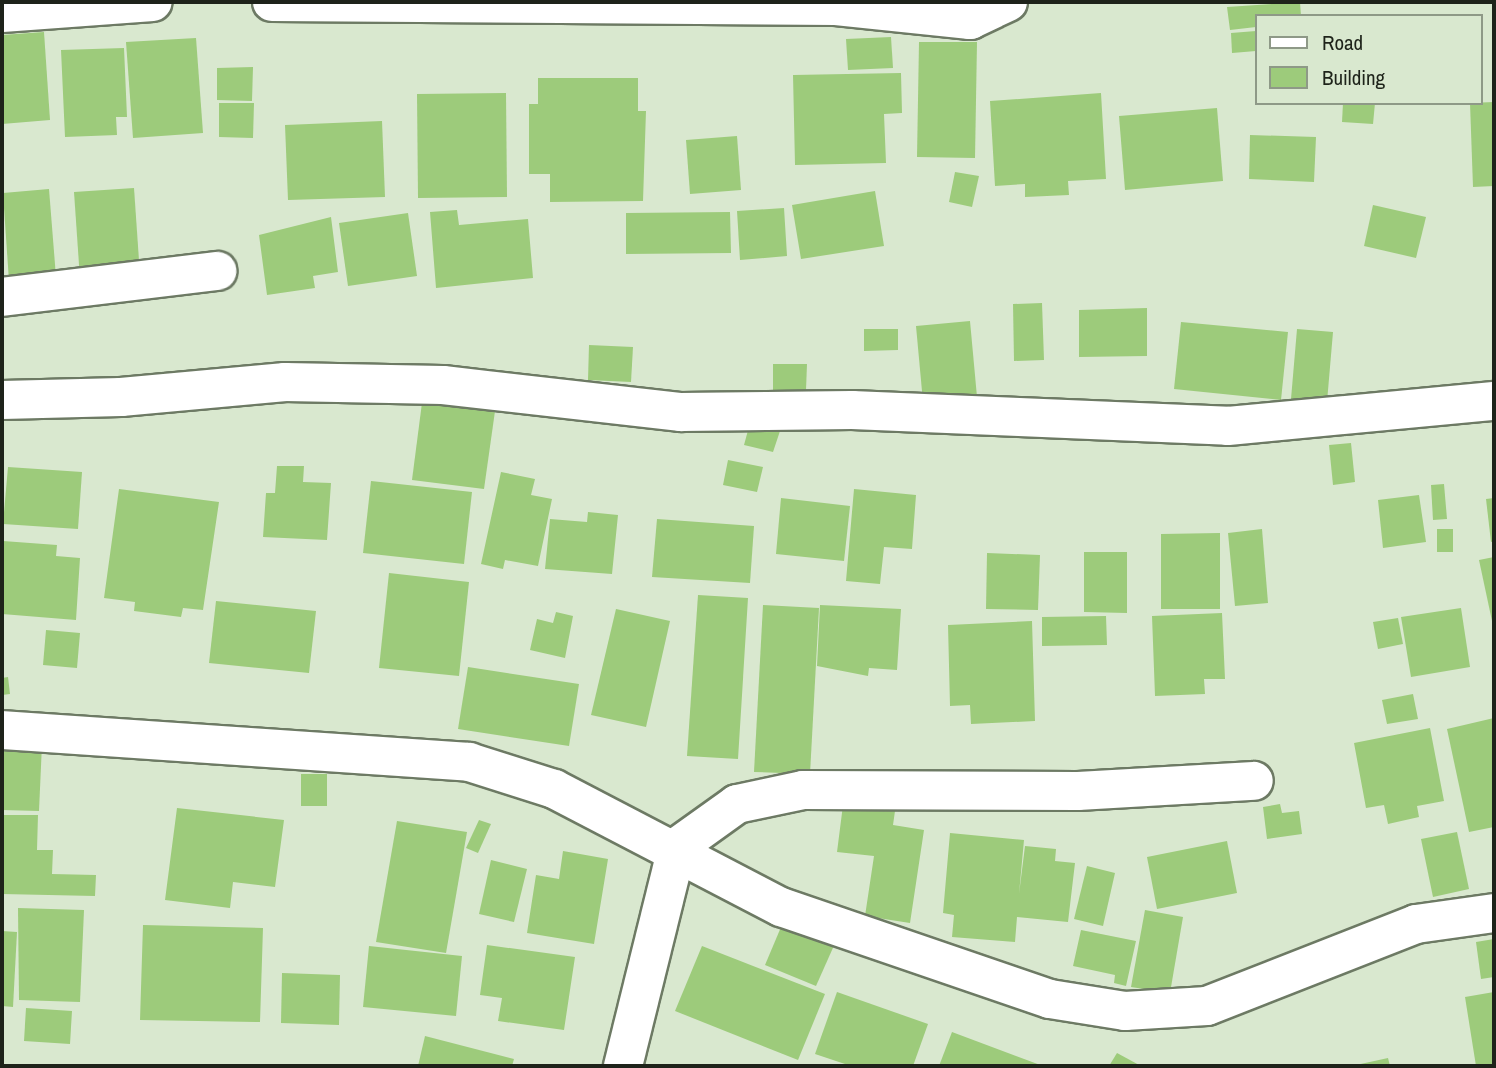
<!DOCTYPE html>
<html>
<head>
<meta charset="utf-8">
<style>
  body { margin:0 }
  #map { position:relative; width:1496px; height:1068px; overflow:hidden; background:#d9e8cf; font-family:"Archivo Narrow",sans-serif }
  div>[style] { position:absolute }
  .building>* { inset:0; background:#9dcb7b }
  .roads { filter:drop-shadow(2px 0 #6d7a64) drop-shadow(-2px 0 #6d7a64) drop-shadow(0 2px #6d7a64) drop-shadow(0 -2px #6d7a64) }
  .minor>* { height:38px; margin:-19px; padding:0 19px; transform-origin:19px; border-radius:19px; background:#fff }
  span { translate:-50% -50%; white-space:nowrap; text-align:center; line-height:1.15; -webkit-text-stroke:6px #d9e8cf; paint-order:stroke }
  .frame { position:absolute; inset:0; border:4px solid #1e231a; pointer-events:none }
  .legend { position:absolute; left:1255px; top:14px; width:228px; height:91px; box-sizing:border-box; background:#d9e8cf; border:2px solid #8e9987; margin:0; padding:9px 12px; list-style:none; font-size:21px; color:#1e231a }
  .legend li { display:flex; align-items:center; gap:14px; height:35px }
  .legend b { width:35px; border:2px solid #8e9987 }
</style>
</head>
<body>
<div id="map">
  <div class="building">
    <div style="clip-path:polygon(1300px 2px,1301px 16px,1256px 16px,1256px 27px,1230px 30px,1227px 7px)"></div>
    <div style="clip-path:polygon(1256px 31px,1256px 51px,1232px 53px,1231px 33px)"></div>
    <div style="clip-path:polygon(44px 32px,50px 120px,2px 124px,2px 35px)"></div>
    <div style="clip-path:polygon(891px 37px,893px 68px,848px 70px,846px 39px)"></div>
    <div style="clip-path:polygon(196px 38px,203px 133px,133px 138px,126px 42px)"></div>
    <div style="clip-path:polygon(919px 42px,977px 42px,975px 158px,917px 157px)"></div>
    <div style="clip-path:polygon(124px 48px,127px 117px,116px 117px,117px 135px,65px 137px,61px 50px)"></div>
    <div style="clip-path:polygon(253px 67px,252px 101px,217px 100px,217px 68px)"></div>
    <div style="clip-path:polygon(901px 73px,902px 113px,884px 114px,886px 163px,795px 165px,793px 75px)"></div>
    <div style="clip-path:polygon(538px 78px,638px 78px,638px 111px,646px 111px,643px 201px,550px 202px,550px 174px,529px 174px,529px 104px,538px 104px)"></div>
    <div style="clip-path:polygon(506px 93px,507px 197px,418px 198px,417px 94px)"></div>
    <div style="clip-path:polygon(1101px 93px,1106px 179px,1068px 181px,1069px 195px,1025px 197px,1025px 184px,995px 186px,990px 101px)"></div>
    <div style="clip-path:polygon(1494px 102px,1494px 186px,1473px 187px,1470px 103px)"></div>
    <div style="clip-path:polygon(219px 103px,254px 103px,253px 138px,219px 137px)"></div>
    <div style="clip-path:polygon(1343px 103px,1375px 103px,1373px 124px,1342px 122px)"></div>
    <div style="clip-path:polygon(1217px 108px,1223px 181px,1125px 190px,1119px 116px)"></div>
    <div style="clip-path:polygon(382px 121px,385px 197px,288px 200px,285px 125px)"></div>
    <div style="clip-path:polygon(1250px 135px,1316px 137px,1314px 182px,1249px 179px)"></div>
    <div style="clip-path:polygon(737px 136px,741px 190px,690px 194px,686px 140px)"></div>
    <div style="clip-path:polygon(955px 172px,979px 176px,972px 207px,949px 202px)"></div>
    <div style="clip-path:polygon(134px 188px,140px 275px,80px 279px,74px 192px)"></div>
    <div style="clip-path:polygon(49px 189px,56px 277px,9px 281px,3px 193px)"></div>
    <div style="clip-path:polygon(875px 191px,884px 246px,801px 259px,792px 205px)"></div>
    <div style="clip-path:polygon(1373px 205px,1426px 217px,1416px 258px,1364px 246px)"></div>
    <div style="clip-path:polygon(784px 208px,787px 256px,740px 260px,737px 211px)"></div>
    <div style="clip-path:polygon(457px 210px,459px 225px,528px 219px,533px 278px,436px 288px,430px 212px)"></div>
    <div style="clip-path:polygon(730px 212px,731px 253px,626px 254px,626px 213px)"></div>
    <div style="clip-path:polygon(408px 213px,417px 276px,348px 286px,339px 223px)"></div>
    <div style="clip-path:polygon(331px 217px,338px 272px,313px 276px,315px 288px,267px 295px,259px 235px)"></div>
    <div style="clip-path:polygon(1042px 303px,1044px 360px,1014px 361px,1013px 304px)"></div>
    <div style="clip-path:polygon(1147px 308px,1147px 356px,1079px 357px,1079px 310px)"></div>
    <div style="clip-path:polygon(970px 321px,977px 397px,923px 402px,916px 326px)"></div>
    <div style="clip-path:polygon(1181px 322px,1288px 332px,1281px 400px,1174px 389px)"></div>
    <div style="clip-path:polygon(864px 329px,898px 329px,898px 350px,864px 351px)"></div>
    <div style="clip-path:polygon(1297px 329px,1333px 332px,1327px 402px,1291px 399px)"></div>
    <div style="clip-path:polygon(589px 345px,633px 347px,631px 382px,588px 380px)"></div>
    <div style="clip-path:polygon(773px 364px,807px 364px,806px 390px,773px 390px)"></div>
    <div style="clip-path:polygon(423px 395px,496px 404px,484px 489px,412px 480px)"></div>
    <div style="clip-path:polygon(750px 423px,780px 431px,773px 452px,744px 445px)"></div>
    <div style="clip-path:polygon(1351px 443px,1355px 482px,1333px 485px,1329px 445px)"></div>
    <div style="clip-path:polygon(728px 460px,763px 467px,757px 492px,723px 485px)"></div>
    <div style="clip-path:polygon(277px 466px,304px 466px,303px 482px,331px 483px,327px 540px,263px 537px,266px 493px,275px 493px)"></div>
    <div style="clip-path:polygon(8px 467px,82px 472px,78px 529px,3px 524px)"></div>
    <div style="clip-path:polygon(501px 472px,535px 479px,531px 495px,552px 499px,538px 566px,505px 560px,503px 569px,481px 564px)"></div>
    <div style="clip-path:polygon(371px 481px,472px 492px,464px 564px,363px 553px)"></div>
    <div style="clip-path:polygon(1444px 484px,1447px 519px,1433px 520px,1431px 485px)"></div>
    <div style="clip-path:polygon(119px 489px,219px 502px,203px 610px,183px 608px,181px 617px,134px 611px,135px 602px,104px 598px)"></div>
    <div style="clip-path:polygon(854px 489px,916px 495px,912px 549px,884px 547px,880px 584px,846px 581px)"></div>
    <div style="clip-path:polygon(1419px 495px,1426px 542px,1383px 548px,1378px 500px)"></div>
    <div style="clip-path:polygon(781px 498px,850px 506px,844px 561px,776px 554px)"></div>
    <div style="clip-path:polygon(1494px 498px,1494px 541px,1491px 542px,1486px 499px)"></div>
    <div style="clip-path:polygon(588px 512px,618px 515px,612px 574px,545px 569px,550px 519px,587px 522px)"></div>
    <div style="clip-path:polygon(657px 519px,754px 526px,750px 583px,652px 577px)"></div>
    <div style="clip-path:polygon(1262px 529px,1268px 603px,1235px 606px,1228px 533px)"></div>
    <div style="clip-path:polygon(1437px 529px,1453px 529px,1453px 552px,1437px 552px)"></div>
    <div style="clip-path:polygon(1220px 533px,1220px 609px,1161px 609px,1161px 534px)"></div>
    <div style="clip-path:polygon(3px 541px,57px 545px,56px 556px,80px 558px,76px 620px,2px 614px)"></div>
    <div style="clip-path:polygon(1084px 552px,1127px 552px,1127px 613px,1084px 612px)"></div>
    <div style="clip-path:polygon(987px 553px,1040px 555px,1038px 610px,986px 609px)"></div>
    <div style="clip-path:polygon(1494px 557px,1494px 620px,1492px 621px,1479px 560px)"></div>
    <div style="clip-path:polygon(389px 573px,469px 582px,459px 676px,379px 668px)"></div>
    <div style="clip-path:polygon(698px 595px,748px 598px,738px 759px,687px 756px)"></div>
    <div style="clip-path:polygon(216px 601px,316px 611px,309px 673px,209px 663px)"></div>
    <div style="clip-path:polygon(763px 605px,819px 608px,810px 774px,754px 772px)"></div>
    <div style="clip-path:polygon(820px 605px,901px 609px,897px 670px,869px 668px,868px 676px,817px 666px)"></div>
    <div style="clip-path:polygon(1461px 608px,1470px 667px,1411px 677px,1401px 617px)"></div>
    <div style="clip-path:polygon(616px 609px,670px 621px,646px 727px,591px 715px)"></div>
    <div style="clip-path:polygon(556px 612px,573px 616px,565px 658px,530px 650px,537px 619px,553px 623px)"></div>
    <div style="clip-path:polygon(1222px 613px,1225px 679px,1204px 679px,1205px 694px,1155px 696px,1152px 616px)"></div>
    <div style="clip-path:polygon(1106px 616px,1107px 645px,1042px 646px,1042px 617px)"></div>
    <div style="clip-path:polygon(1398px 618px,1403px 644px,1378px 649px,1373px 622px)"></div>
    <div style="clip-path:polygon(1032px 621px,1035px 721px,971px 724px,970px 705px,950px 706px,948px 625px)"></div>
    <div style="clip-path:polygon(46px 630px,80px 633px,77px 668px,43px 665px)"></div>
    <div style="clip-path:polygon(468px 667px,579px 684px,569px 746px,458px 729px)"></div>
    <div style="clip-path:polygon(8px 677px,10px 694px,2px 695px,2px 678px)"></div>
    <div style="clip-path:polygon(1413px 694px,1418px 719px,1387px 724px,1382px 700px)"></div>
    <div style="clip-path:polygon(1494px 718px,1494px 827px,1469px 832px,1447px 729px)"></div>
    <div style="clip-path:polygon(1430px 728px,1444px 801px,1417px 806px,1419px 817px,1388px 824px,1384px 805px,1366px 808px,1354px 743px)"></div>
    <div style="clip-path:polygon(2px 742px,42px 744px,39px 811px,2px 810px)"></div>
    <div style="clip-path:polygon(301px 774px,327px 774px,327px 806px,301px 806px)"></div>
    <div style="clip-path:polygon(1280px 804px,1282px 813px,1299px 811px,1302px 834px,1267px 839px,1263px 807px)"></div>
    <div style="clip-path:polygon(843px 805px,895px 811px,893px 825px,924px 830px,910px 923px,865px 916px,874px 856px,837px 852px)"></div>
    <div style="clip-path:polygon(177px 808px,284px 820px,275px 887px,233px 882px,230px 908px,165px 900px)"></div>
    <div style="clip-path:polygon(2px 815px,38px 815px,37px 850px,53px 850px,52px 874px,96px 875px,95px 896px,2px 894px)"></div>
    <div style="clip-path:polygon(479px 820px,491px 824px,478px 853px,466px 848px)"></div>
    <div style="clip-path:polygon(397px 821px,467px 832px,446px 953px,376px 942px)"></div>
    <div style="clip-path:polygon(1457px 832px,1469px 889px,1433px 897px,1421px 839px)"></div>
    <div style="clip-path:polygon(950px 833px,1024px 840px,1019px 894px,1025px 846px,1056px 849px,1055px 861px,1075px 863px,1068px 922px,1017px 917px,1015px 942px,952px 937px,954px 915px,943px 913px)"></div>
    <div style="clip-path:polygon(1227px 841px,1237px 893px,1157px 909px,1147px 857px)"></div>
    <div style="clip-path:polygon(563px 851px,608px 859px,594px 944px,527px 933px,536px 875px,559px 879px)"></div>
    <div style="clip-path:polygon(491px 860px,527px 869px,514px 922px,479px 914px)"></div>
    <div style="clip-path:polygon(1087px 866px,1115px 873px,1103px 926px,1074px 919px)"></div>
    <div style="clip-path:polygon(18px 908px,84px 910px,80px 1002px,19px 1000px)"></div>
    <div style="clip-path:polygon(1145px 910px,1183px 917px,1170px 993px,1131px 987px)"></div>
    <div style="clip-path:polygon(784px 920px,836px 941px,816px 986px,765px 965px)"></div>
    <div style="clip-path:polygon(143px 925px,263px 928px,260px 1022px,140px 1020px)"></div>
    <div style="clip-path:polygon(1081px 930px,1136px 941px,1126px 986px,1114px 983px,1115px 975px,1073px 966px)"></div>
    <div style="clip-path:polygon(2px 931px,17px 932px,13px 1007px,2px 1006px)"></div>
    <div style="clip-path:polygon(1494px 939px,1494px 977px,1481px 979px,1476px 942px)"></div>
    <div style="clip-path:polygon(487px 945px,575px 957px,564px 1030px,498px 1021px,502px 998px,480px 995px)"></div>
    <div style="clip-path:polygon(369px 946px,462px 956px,456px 1016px,363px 1007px)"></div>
    <div style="clip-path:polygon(702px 946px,825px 994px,798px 1060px,675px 1011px)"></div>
    <div style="clip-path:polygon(282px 973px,340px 975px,339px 1025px,281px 1023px)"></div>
    <div style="clip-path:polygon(837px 992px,928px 1024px,913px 1066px,851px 1066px,815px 1054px)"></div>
    <div style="clip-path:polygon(1494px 992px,1494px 1065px,1476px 1066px,1465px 997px)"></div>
    <div style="clip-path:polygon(26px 1008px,72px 1011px,70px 1044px,24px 1041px)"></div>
    <div style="clip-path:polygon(952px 1032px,1043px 1066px,939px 1066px)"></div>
    <div style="clip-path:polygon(425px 1036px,514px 1059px,512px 1066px,418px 1066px)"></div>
    <div style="clip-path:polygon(1117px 1053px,1141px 1066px,1109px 1066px)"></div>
    <div style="clip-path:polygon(1388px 1058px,1390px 1066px,1356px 1066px,1356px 1065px)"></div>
  </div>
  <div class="roads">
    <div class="minor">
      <div style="left:272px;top:2px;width:564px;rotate:0.41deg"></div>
      <div style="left:836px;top:6px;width:135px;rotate:6deg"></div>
      <div style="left:970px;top:20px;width:42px;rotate:-25.3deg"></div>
      <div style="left:2px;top:13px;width:151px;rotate:-4.2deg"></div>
      <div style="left:2px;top:297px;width:217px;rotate:-6.9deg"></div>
      <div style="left:2px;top:400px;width:119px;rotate:-1.4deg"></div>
      <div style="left:121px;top:397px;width:165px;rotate:-5.2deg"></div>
      <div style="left:285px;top:382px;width:158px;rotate:1.1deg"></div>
      <div style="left:443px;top:385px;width:240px;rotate:6.5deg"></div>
      <div style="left:681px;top:412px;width:171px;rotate:-0.7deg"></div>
      <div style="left:852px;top:410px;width:376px;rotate:2.4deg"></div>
      <div style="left:1228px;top:426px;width:267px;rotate:-5.4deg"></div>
      <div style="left:2px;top:730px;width:468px;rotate:3.9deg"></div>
      <div style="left:469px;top:762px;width:89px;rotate:17.6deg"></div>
      <div style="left:554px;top:789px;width:256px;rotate:27.5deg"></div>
      <div style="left:781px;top:907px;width:284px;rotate:18.9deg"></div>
      <div style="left:1050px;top:999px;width:76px;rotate:9.1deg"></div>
      <div style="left:1125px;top:1011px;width:82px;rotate:-3.5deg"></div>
      <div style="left:1207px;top:1006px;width:225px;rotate:-21.4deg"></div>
      <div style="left:1416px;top:924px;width:79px;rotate:-8deg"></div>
      <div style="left:623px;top:1066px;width:226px;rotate:-76.1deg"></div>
      <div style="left:677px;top:847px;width:74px;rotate:-35.6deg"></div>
      <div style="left:737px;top:804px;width:67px;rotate:-12deg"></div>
      <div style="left:803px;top:790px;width:275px;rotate:0.2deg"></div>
      <div style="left:1078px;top:791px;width:176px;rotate:-3.3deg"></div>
    </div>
  </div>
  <div class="frame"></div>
  <ul class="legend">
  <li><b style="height:9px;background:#fff"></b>Road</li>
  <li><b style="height:19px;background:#9dcb7b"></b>Building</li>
  </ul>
</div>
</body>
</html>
